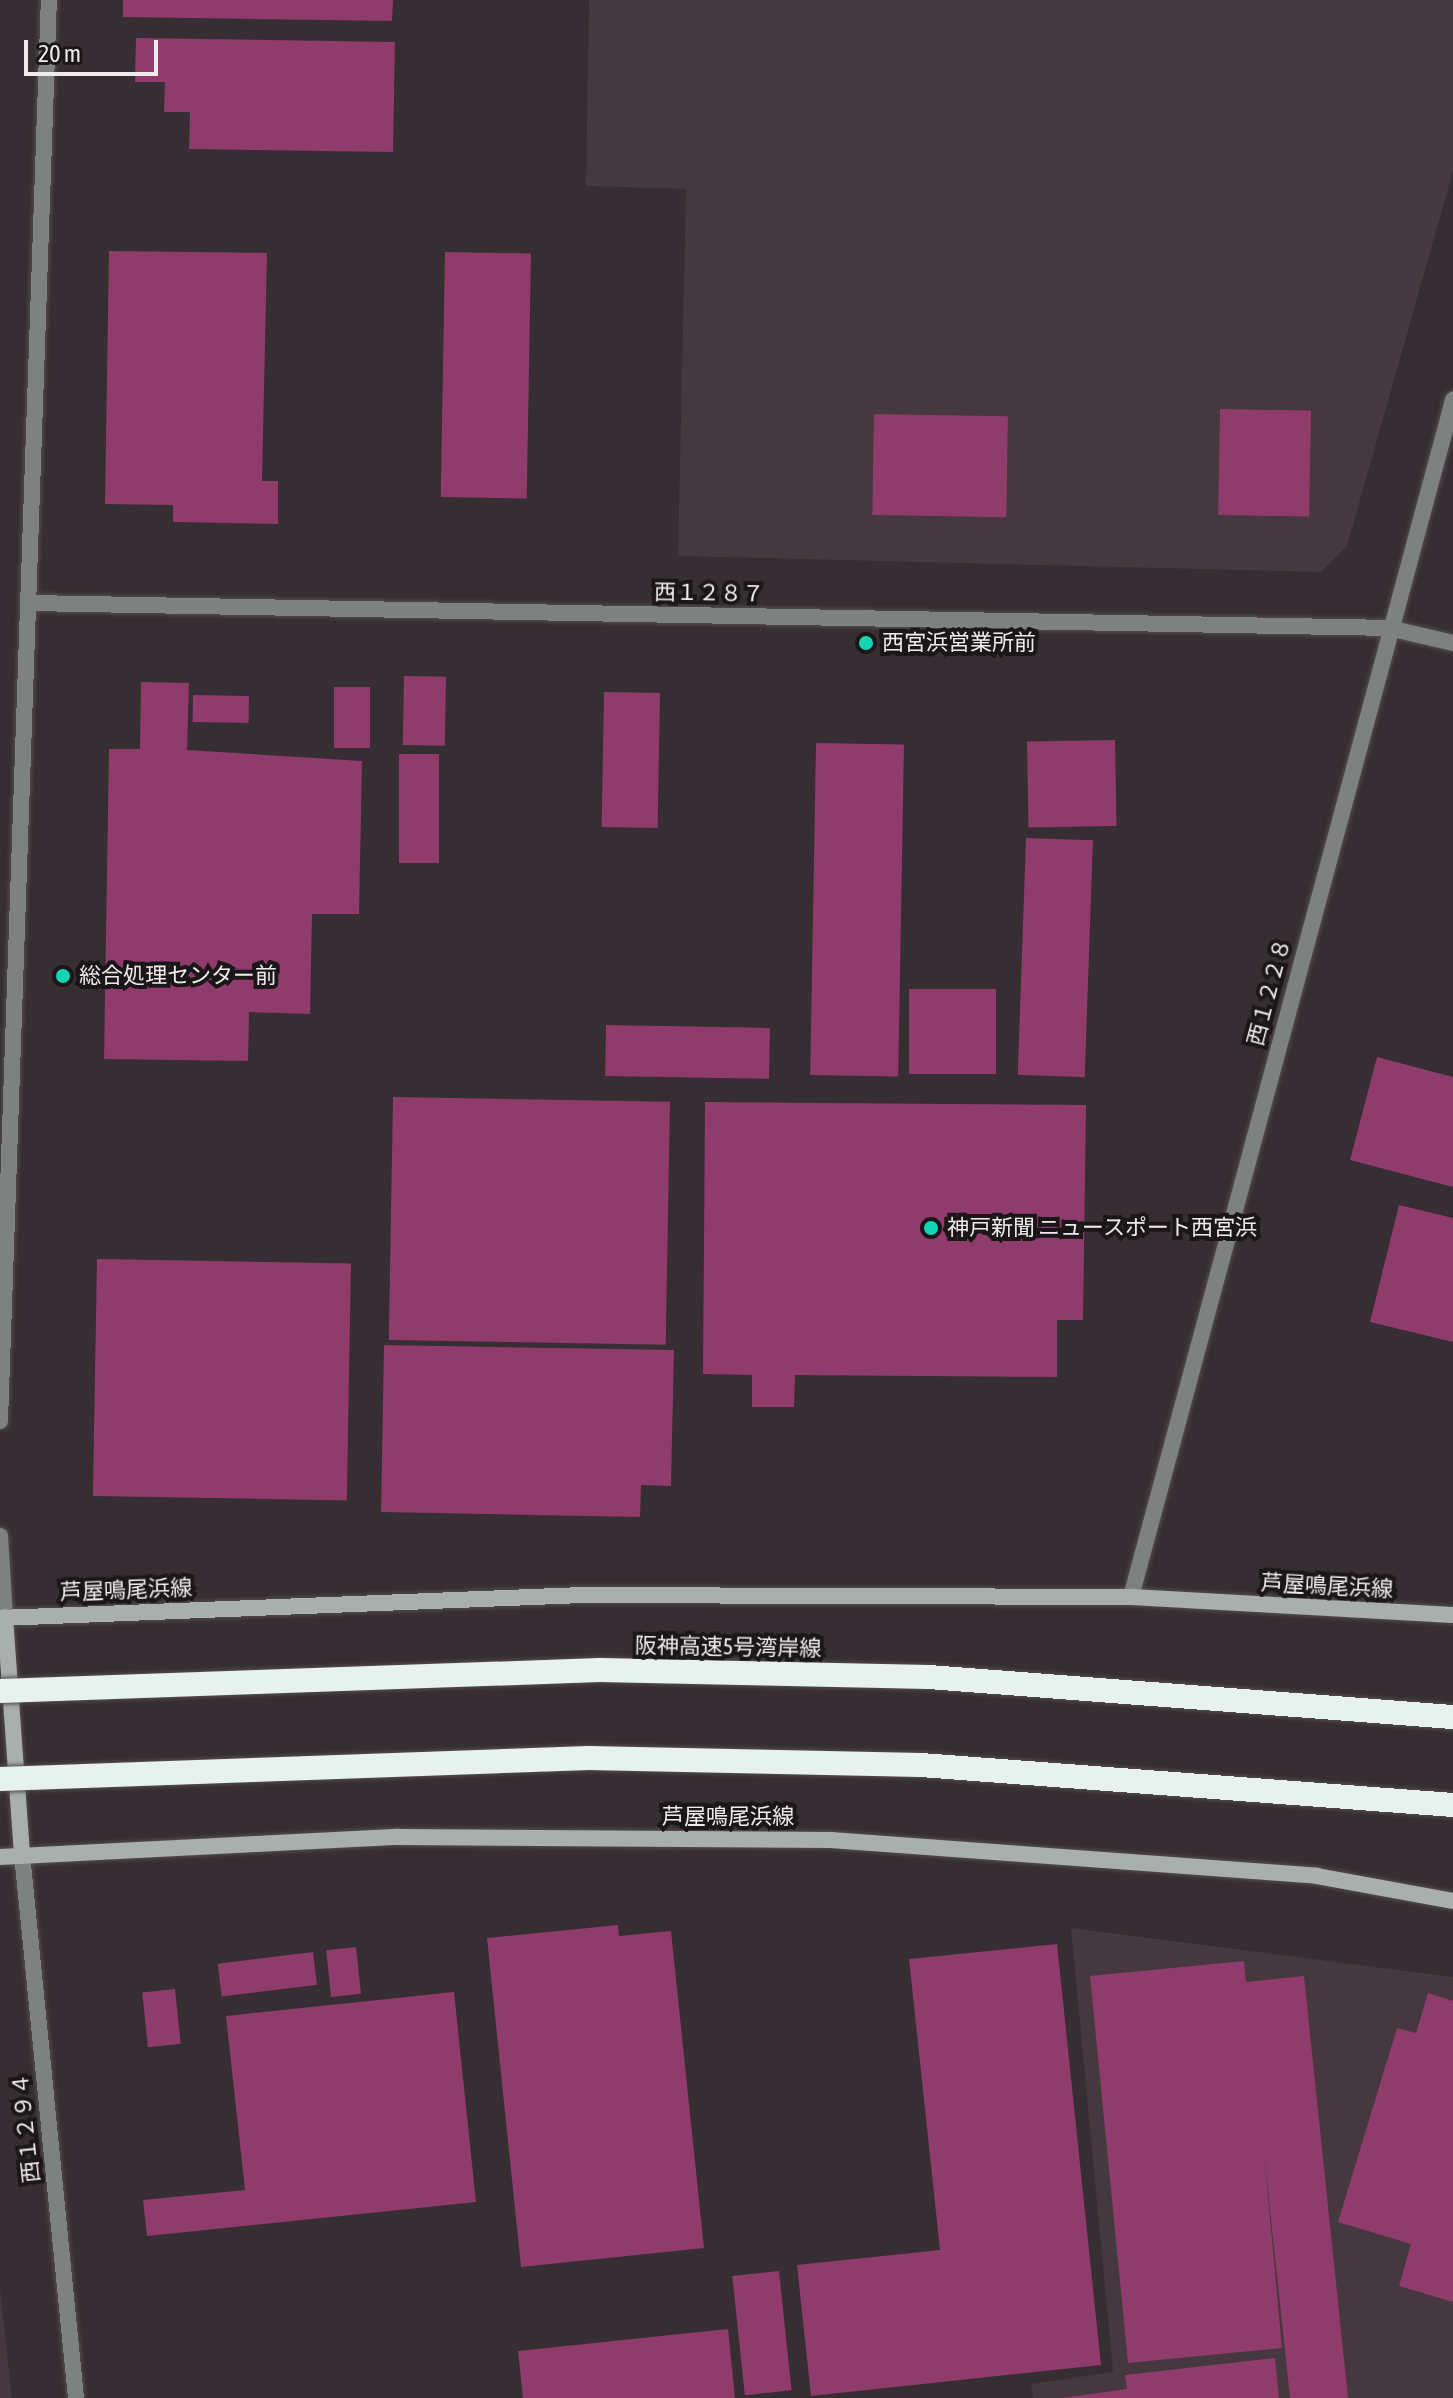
<!DOCTYPE html>
<html>
<head>
<meta charset="utf-8">
<style>
  body { margin:0 }
  #map { position:relative; width:1453px; height:2398px; overflow:hidden; background:#362e32; font-family:"Asap Condensed","Noto Sans JP",sans-serif }
  div>[style] { position:absolute }
  .built>* { inset:0; background:#45383f }
  .building>* { inset:0; background:#8f3b6b; transform-origin:0 0 }
  .roads { filter:drop-shadow(0 0 2px #544c50) drop-shadow(0 0 2px #544c50) }
  .tertiary>* { height:16px; margin:-8px; padding:0 8px; transform-origin:8px; border-radius:8px; background:#7d8180 }
  .secondary>* { height:16px; margin:-8px; padding:0 8px; transform-origin:8px; border-radius:8px; background:#a8afad }
  .bridges { filter:drop-shadow(0 0 2px #544c50) drop-shadow(0 0 2px #544c50) }
  .motorway-bridge>* { height:24px; margin:-12px; padding:0 12px; transform-origin:12px; border-radius:12px; background:#e7f2ef }
  .dots>* { width:22px; height:22px; translate:-50% -50%; box-sizing:border-box; border:4px solid #1b1719; border-radius:50% }
  span { translate:-50% -50%; white-space:nowrap; text-align:center; line-height:1.15; -webkit-text-stroke:8px #1b1719; paint-order:stroke }
  .street-label { font-size:22px; color:#efeaec }
  .poi-label { font-size:22px; color:#efeaec }
  .left { translate:0 -50%; text-align:left }
  .scale { position:absolute; left:24px; top:40px; width:134px; height:36px; box-sizing:border-box; border:4px solid #efeaec; border-top:0; padding-left:10px; font-size:24px; line-height:28px; white-space:nowrap; color:#efeaec; -webkit-text-stroke:6px #1b1719; paint-order:stroke }
</style>
</head>
<body>
<div id="map">
  <div class="built">
    <div style="clip-path:polygon(589px 0,1453px 0,1453px 171px,1347px 546px,1321px 572px,678px 556px,686px 189px,586px 186px)"></div>
    <div style="clip-path:polygon(1071px 1928px,1453px 1977px,1453px 2398px,1033px 2398px,1031px 2384px,1113px 2372px)"></div>
    <div style="clip-path:polygon(0 2288px,12px 2398px,0 2398px)"></div>
  </div>
  <div class="building">
    <div style="clip-path:polygon(123px 0,393px 0,392px 21px,123px 17px)"></div>
    <div style="clip-path:polygon(136px 38px,395px 42px,393px 152px,189px 149px,190px 112px,164px 112px,165px 82px,135px 82px)"></div>
    <div style="clip-path:polygon(109px 251px,267px 253px,262px 481px,278px 481px,278px 524px,173px 522px,173px 505px,105px 504px)"></div>
    <div style="left:445px;top:252px;width:86px;height:245px;rotate:1deg"></div>
    <div style="left:1220px;top:409px;width:91px;height:106px;rotate:1deg"></div>
    <div style="left:874px;top:414px;width:134px;height:101px;rotate:1deg"></div>
    <div style="left:404px;top:676px;width:42px;height:69px;rotate:1deg"></div>
    <div style="clip-path:polygon(141px 682px,189px 683px,187px 750px,362px 761px,359px 914px,312px 914px,310px 1014px,249px 1012px,248px 1061px,104px 1059px,109px 749px,140px 749px)"></div>
    <div style="left:334px;top:687px;width:36px;height:61px"></div>
    <div style="left:604px;top:692px;width:56px;height:135px;rotate:1deg"></div>
    <div style="left:193px;top:695px;width:56px;height:27px;rotate:1deg"></div>
    <div style="left:1115px;top:740px;width:86px;height:88px;rotate:89deg"></div>
    <div style="left:816px;top:743px;width:88px;height:332px;rotate:1deg"></div>
    <div style="left:399px;top:754px;width:40px;height:109px"></div>
    <div style="left:1026px;top:838px;width:67px;height:237px;rotate:2deg"></div>
    <div style="left:909px;top:989px;width:87px;height:85px"></div>
    <div style="left:606px;top:1025px;width:164px;height:51px;rotate:1deg"></div>
    <div style="clip-path:polygon(1377px 1057px,1453px 1077px,1453px 1187px,1350px 1160px)"></div>
    <div style="left:393px;top:1097px;width:277px;height:243px;rotate:1deg"></div>
    <div style="clip-path:polygon(705px 1102px,1086px 1105px,1083px 1320px,1057px 1320px,1057px 1377px,795px 1375px,794px 1407px,752px 1407px,752px 1375px,703px 1374px)"></div>
    <div style="clip-path:polygon(1399px 1205px,1453px 1218px,1453px 1342px,1370px 1322px)"></div>
    <div style="left:97px;top:1259px;width:254px;height:237px;rotate:1deg"></div>
    <div style="clip-path:polygon(384px 1345px,674px 1350px,671px 1486px,641px 1485px,640px 1517px,381px 1512px)"></div>
    <div style="clip-path:polygon(618px 1925px,619px 1936px,671px 1931px,704px 2248px,521px 2267px,487px 1938px)"></div>
    <div style="clip-path:polygon(1057px 1944px,1101px 2365px,811px 2396px,797px 2265px,940px 2250px,909px 1959px)"></div>
    <div style="left:356px;top:1947px;width:47px;height:30px;rotate:84deg"></div>
    <div style="left:313px;top:1952px;width:33px;height:96px;rotate:83deg"></div>
    <div style="clip-path:polygon(1244px 1961px,1246px 1982px,1304px 1976px,1348px 2398px,1290px 2398px,1264px 2153px,1282px 2348px,1128px 2363px,1090px 1976px)"></div>
    <div style="left:175px;top:1989px;width:55px;height:33px;rotate:84deg"></div>
    <div style="clip-path:polygon(454px 1992px,476px 2202px,147px 2236px,143px 2200px,245px 2190px,226px 2016px)"></div>
    <div style="clip-path:polygon(1428px 1993px,1453px 2001px,1453px 2302px,1399px 2286px,1411px 2244px,1338px 2222px,1397px 2028px,1416px 2033px)"></div>
    <div style="left:779px;top:2271px;width:120px;height:47px;rotate:84deg"></div>
    <div style="clip-path:polygon(728px 2329px,735px 2398px,523px 2398px,518px 2351px)"></div>
    <div style="clip-path:polygon(1275px 2358px,1279px 2398px,1062px 2398px,1127px 2389px,1125px 2375px)"></div>
  </div>
  <div class="roads">
    <div class="tertiary">
      <div style="left:29px;top:603px;width:1360px;rotate:1.05deg"></div>
      <div style="left:1389px;top:628px;width:66px;rotate:13.2deg"></div>
      <div style="left:0;top:1421px;width:1422px;rotate:-88.03deg"></div>
      <div style="left:0;top:1536px;width:81px;rotate:86.5deg"></div>
      <div style="left:1131px;top:1597px;width:1240px;rotate:-74.94deg"></div>
      <div style="left:22px;top:1854px;width:547px;rotate:84.33deg"></div>
    </div>
    <div class="secondary">
      <div style="left:5px;top:1617px;width:238px;rotate:85.9deg"></div>
      <div style="left:0;top:1618px;width:582px;rotate:-2.26deg"></div>
      <div style="left:582px;top:1595px;width:549px;rotate:0.21deg"></div>
      <div style="left:1131px;top:1597px;width:323px;rotate:3.2deg"></div>
      <div style="left:0;top:1857px;width:399px;rotate:-2.9deg"></div>
      <div style="left:398px;top:1837px;width:434px;rotate:0.4deg"></div>
      <div style="left:832px;top:1840px;width:486px;rotate:4.2deg"></div>
      <div style="left:1317px;top:1876px;width:138px;rotate:10.4deg"></div>
    </div>
  </div>
  <div class="bridges">
    <div class="motorway-bridge">
      <div style="left:0;top:1691px;width:600px;rotate:-2deg"></div>
      <div style="left:600px;top:1670px;width:329px;rotate:1.2deg"></div>
      <div style="left:929px;top:1677px;width:526px;rotate:4.37deg"></div>
      <div style="left:0;top:1779px;width:589px;rotate:-2.04deg"></div>
      <div style="left:589px;top:1758px;width:332px;rotate:1.2deg"></div>
      <div style="left:921px;top:1765px;width:534px;rotate:4.3deg"></div>
    </div>
  </div>
  <div class="dots">
    <div style="left:866px;top:643px;background:#13d5b3"></div>
    <div style="left:63px;top:976px;background:#13d5b3"></div>
    <div style="left:931px;top:1228px;background:#13d5b3"></div>
  </div>
  <div class="street-label">
    <span style="left:709px;top:593px;rotate:1deg">西１２８７</span>
    <span style="left:1269px;top:992px;rotate:-75deg">西１２２８</span>
    <span style="left:1327px;top:1586px;rotate:3deg">芦屋鳴尾浜線</span>
    <span style="left:126px;top:1590px;rotate:-2deg">芦屋鳴尾浜線</span>
    <span style="left:728px;top:1647px;rotate:1deg">阪神高速5号湾岸線</span>
    <span style="left:728px;top:1817px">芦屋鳴尾浜線</span>
    <span style="left:26px;top:2128px;rotate:-96deg">西１２９４</span>
  </div>
  <div class="poi-label">
    <span class="left" style="left:882px;top:643px">西宮浜営業所前</span>
    <span class="left" style="left:79px;top:976px">総合処理センター前</span>
    <span class="left" style="left:947px;top:1228px">神戸新聞 ニュースポート西宮浜</span>
  </div>
  <div class="scale">20 m</div>
</div>
</body>
</html>
